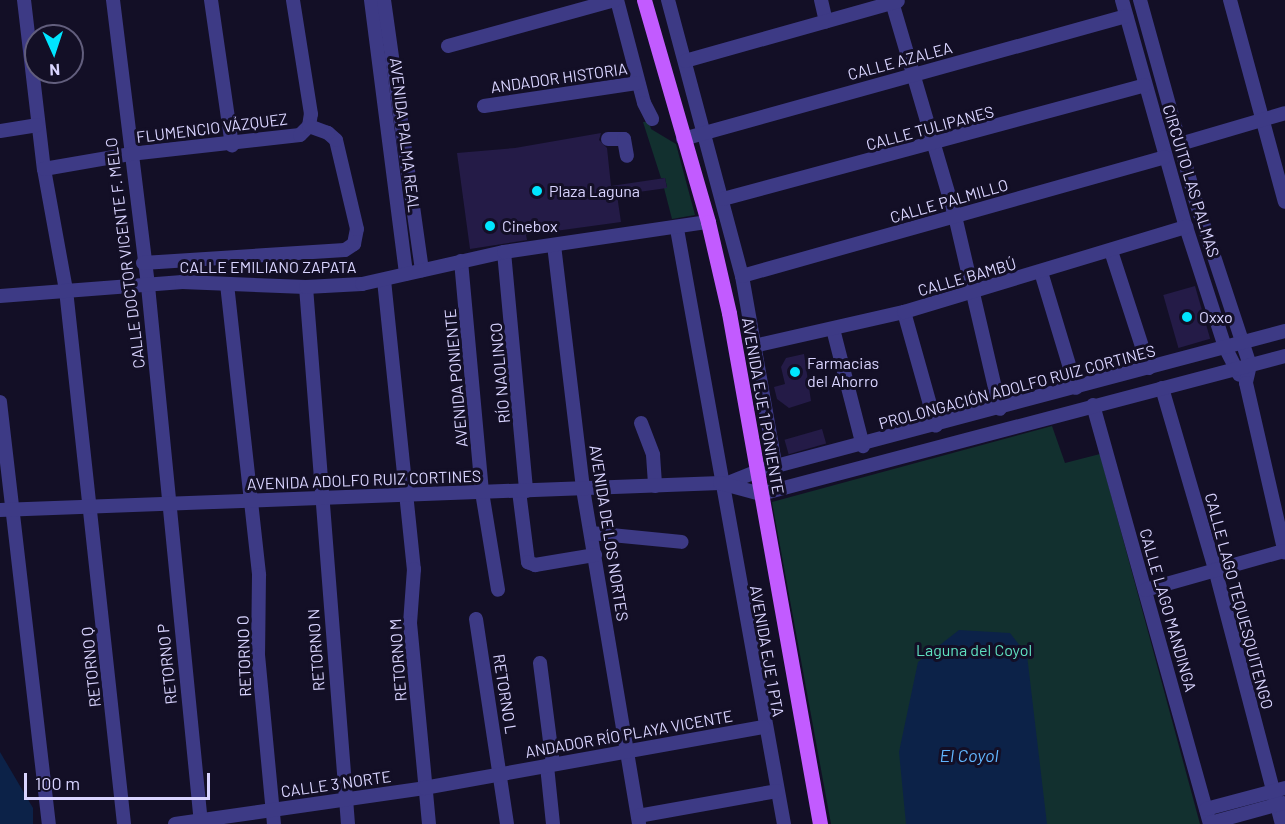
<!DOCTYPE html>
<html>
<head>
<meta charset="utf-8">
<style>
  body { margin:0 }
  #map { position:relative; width:1285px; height:824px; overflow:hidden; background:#130f26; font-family:Barlow,sans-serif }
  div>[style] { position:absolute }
  .green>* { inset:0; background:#12302f }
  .water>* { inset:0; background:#0c2248 }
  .building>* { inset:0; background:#241b47; transform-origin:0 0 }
  .minor>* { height:14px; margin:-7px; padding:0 7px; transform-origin:7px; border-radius:7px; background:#3d3a85 }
  .major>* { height:15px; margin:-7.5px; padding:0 7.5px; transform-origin:7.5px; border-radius:7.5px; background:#c25bff }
  .dots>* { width:16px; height:16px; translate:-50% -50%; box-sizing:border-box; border:3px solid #130f26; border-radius:50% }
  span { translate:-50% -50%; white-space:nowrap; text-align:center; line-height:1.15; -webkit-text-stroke:6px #130f26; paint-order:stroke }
  .street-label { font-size:16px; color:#d9d4ff }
  .poi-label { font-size:16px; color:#d9d4ff }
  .left { translate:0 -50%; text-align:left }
  .park-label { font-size:16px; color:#5fe0c0 }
  .water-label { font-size:18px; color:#62b6ff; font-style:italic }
  .north { position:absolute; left:24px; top:24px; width:60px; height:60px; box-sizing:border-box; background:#130f26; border:2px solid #625e7d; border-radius:50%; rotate:177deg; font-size:16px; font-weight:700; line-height:24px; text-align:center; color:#d9d4ff }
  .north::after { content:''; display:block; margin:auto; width:21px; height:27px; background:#00e5ff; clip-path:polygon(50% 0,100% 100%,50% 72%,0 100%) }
  .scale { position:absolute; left:24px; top:773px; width:186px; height:27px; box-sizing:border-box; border:3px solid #d9d4ff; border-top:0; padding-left:8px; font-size:18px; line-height:21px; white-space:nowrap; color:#d9d4ff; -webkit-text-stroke:4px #130f26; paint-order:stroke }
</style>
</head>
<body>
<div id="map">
  <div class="green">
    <div style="clip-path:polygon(643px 122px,649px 122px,651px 129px,676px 144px,695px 215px,672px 219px,664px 188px,667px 187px,665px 178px,661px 178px)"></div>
    <div style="clip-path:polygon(1052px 426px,1065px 463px,1100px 454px,1200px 824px,831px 824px,772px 502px)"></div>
  </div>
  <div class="water">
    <div style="clip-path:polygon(959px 630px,1010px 633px,1027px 655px,1047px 824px,906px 824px,899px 752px,918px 662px)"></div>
    <div style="clip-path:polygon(0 752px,33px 808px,33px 824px,0 824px)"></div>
  </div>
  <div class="building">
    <div style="clip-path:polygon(601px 133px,599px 140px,607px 148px,611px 186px,665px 178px,667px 188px,617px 195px,621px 222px,526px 235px,527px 240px,470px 249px,457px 153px,515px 148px)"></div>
    <div style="left:1195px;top:286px;width:55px;height:33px;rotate:74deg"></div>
    <div style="clip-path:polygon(804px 354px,811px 401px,789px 408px,777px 399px,774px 387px,785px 384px,781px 367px,786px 358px)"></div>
    <div style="left:822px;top:429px;width:15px;height:39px;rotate:74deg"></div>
  </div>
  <div class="minor">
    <div style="left:24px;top:0;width:170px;rotate:83.3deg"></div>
    <div style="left:44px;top:169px;width:123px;rotate:79.7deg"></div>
    <div style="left:66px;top:290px;width:537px;rotate:83.8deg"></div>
    <div style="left:113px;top:0;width:288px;rotate:83deg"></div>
    <div style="left:148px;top:286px;width:541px;rotate:84.37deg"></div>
    <div style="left:211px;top:0;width:147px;rotate:81.8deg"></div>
    <div style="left:371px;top:0;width:276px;rotate:82.7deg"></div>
    <div style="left:384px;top:0;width:273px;rotate:82deg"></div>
    <div style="left:617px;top:0;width:106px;rotate:75.3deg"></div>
    <div style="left:644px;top:103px;width:18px;rotate:63deg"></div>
    <div style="left:668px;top:0;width:286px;rotate:75deg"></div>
    <div style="left:742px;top:276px;width:196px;rotate:80deg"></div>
    <div style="left:821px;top:0;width:22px;rotate:77deg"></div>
    <div style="left:1122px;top:0;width:236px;rotate:74.3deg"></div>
    <div style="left:1186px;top:227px;width:126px;rotate:72deg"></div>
    <div style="left:1225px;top:347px;width:31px;rotate:63deg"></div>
    <div style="left:1140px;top:0;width:213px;rotate:74.5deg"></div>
    <div style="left:1197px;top:205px;width:169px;rotate:71.7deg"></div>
    <div style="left:1250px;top:365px;width:18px;rotate:103deg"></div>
    <div style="left:1246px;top:383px;width:174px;rotate:77.1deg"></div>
    <div style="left:1230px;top:0;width:209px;rotate:74.8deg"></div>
    <div style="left:892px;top:2px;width:223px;rotate:73.6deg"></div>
    <div style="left:955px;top:216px;width:198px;rotate:76.9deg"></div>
    <div style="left:448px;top:46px;width:173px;rotate:-15.4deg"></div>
    <div style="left:685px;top:61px;width:221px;rotate:-15.7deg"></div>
    <div style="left:484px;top:106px;width:156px;rotate:-8.5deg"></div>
    <div style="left:0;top:131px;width:37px;rotate:-9deg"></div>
    <div style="left:608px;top:139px;width:16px"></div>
    <div style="left:624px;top:139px;width:17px;rotate:80deg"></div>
    <div style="left:683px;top:139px;width:460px;rotate:-15.5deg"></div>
    <div style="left:1180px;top:144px;width:109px;rotate:-16.4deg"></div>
    <div style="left:44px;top:169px;width:87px;rotate:-9.9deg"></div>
    <div style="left:130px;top:154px;width:171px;rotate:-6.4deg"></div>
    <div style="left:300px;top:135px;width:13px;rotate:-45deg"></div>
    <div style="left:309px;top:126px;width:12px;rotate:-81deg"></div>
    <div style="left:311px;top:114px;width:115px;rotate:-99deg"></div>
    <div style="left:723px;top:199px;width:437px;rotate:-15.1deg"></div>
    <div style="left:677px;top:229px;width:605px;rotate:79.81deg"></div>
    <div style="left:554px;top:245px;width:246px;rotate:83.2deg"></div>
    <div style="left:583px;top:489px;width:340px;rotate:80.5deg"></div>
    <div style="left:1111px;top:251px;width:123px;rotate:72deg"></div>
    <div style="left:504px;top:252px;width:240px;rotate:84.7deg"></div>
    <div style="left:461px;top:261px;width:232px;rotate:84.8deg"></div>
    <div style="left:482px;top:492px;width:99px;rotate:80.7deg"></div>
    <div style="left:143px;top:263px;width:202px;rotate:-3.7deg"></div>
    <div style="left:345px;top:250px;width:11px;rotate:-34deg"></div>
    <div style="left:354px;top:244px;width:15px;rotate:-79deg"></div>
    <div style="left:357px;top:229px;width:91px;rotate:-103.3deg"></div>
    <div style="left:336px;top:140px;width:11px;rotate:-139deg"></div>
    <div style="left:328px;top:133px;width:20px;rotate:-160deg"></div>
    <div style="left:1041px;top:272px;width:121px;rotate:73.2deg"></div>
    <div style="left:742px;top:276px;width:439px;rotate:-15.7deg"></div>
    <div style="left:384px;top:280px;width:291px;rotate:84.1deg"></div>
    <div style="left:414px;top:569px;width:54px;rotate:94.2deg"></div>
    <div style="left:410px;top:623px;width:202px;rotate:84.6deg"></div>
    <div style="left:227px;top:284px;width:293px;rotate:83.7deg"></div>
    <div style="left:259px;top:575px;width:80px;rotate:90.7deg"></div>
    <div style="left:258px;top:655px;width:170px;rotate:84.6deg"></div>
    <div style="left:306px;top:287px;width:539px;rotate:85.53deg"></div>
    <div style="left:0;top:296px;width:183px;rotate:-4.4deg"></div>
    <div style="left:182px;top:282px;width:124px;rotate:2.3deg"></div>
    <div style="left:306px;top:287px;width:56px;rotate:-3.1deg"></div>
    <div style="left:362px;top:284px;width:146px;rotate:-12.7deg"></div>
    <div style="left:504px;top:252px;width:206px;rotate:-8.4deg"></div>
    <div style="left:904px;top:312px;width:118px;rotate:74.3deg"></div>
    <div style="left:833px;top:329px;width:121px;rotate:75.6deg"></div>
    <div style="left:754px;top:346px;width:154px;rotate:-12.8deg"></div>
    <div style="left:904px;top:312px;width:295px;rotate:-16.8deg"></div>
    <div style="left:1162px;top:388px;width:189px;rotate:73.7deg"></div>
    <div style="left:1215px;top:569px;width:264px;rotate:75.3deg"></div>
    <div style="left:0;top:402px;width:425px;rotate:83.4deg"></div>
    <div style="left:1093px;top:405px;width:435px;rotate:74.4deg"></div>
    <div style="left:641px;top:423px;width:34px;rotate:69deg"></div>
    <div style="left:653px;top:455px;width:31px;rotate:86deg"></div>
    <div style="left:728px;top:483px;width:31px;rotate:-22deg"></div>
    <div style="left:757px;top:471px;width:546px;rotate:-14.85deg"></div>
    <div style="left:519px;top:491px;width:72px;rotate:82.8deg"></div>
    <div style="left:528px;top:562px;width:8px;rotate:23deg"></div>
    <div style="left:535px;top:565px;width:61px;rotate:-9.5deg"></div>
    <div style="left:0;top:510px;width:721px;rotate:-2.15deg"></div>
    <div style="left:720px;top:483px;width:42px;rotate:15deg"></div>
    <div style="left:761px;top:494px;width:542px;rotate:-14.75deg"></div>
    <div style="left:591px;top:533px;width:91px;rotate:5.6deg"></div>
    <div style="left:1145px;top:590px;width:144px;rotate:-15.7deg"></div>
    <div style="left:476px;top:619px;width:207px;rotate:81.4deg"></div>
    <div style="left:540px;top:663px;width:102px;rotate:82.7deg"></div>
    <div style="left:547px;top:766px;width:58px;rotate:84.1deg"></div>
    <div style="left:1206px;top:809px;width:82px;rotate:-14.9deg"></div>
    <div style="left:638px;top:816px;width:141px;rotate:-10.2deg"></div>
    <div style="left:1210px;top:823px;width:76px;rotate:-15.3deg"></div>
    <div style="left:175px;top:824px;width:252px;rotate:-8.2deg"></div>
    <div style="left:424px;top:788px;width:345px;rotate:-10.2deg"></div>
  </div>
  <div class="major">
    <div style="left:644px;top:0;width:231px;rotate:73.9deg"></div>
    <div style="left:708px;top:222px;width:93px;rotate:77deg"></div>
    <div style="left:729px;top:313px;width:519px;rotate:79.9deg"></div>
  </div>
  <div class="dots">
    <div style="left:537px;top:191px;background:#00e5ff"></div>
    <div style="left:490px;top:226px;background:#00e5ff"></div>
    <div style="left:1187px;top:317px;background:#00e5ff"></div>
    <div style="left:795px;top:372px;background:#00e5ff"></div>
  </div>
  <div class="street-label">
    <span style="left:900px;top:61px;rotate:-15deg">CALLE AZALEA</span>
    <span style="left:559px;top:78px;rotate:-8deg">ANDADOR HISTORIA</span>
    <span style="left:212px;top:128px;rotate:-7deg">FLUMENCIO VÁZQUEZ</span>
    <span style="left:930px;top:128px;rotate:-15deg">CALLE TULIPANES</span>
    <span style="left:405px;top:135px;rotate:83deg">AVENIDA PALMA REAL</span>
    <span style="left:1191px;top:181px;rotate:73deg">CIRCUITO LAS PALMAS</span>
    <span style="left:949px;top:201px;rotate:-16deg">CALLE PALMILLO</span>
    <span style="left:125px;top:253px;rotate:-97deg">CALLE DOCTOR VICENTE F. MELO</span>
    <span style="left:268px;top:267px">CALLE EMILIANO ZAPATA</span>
    <span style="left:967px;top:277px;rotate:-16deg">CALLE BAMBÚ</span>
    <span style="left:500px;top:373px;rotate:-95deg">RÍO NAOLINCO</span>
    <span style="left:456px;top:378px;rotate:-95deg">AVENIDA PONIENTE</span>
    <span style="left:1017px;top:387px;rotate:-15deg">PROLONGACIÓN ADOLFO RUIZ CORTINES</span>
    <span style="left:763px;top:406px;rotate:80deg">AVENIDA EJE 1 PONIENTE</span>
    <span style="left:364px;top:480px;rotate:-2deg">AVENIDA ADOLFO RUIZ CORTINES</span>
    <span style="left:609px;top:533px;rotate:81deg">AVENIDA DE LOS NORTES</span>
    <span style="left:1239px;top:601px;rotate:75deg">CALLE LAGO TEQUESQUITENGO</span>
    <span style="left:1168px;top:610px;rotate:74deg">CALLE LAGO MANDINGA</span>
    <span style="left:316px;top:650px;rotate:-94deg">RETORNO N</span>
    <span style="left:767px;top:651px;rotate:80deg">AVENIDA EJE 1 PTA</span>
    <span style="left:244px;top:656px;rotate:-92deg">RETORNO O</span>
    <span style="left:398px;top:660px;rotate:-94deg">RETORNO M</span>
    <span style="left:167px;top:664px;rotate:-96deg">RETORNO P</span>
    <span style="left:91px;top:667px;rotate:-96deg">RETORNO Q</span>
    <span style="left:505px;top:694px;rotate:81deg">RETORNO L</span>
    <span style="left:629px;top:734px;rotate:-10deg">ANDADOR RÍO PLAYA VICENTE</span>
    <span style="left:336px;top:784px;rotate:-8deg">CALLE 3 NORTE</span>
  </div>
  <div class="poi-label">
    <span class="left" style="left:549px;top:191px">Plaza Laguna</span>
    <span class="left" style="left:502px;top:226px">Cinebox</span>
    <span class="left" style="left:1199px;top:317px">Oxxo</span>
    <span class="left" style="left:807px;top:372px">Farmacias<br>del Ahorro</span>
  </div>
  <div class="park-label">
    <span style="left:974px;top:650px">Laguna del Coyol</span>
  </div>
  <div class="water-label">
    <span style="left:969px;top:755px">El Coyol</span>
  </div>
  <div class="north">N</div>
  <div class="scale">100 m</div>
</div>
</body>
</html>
